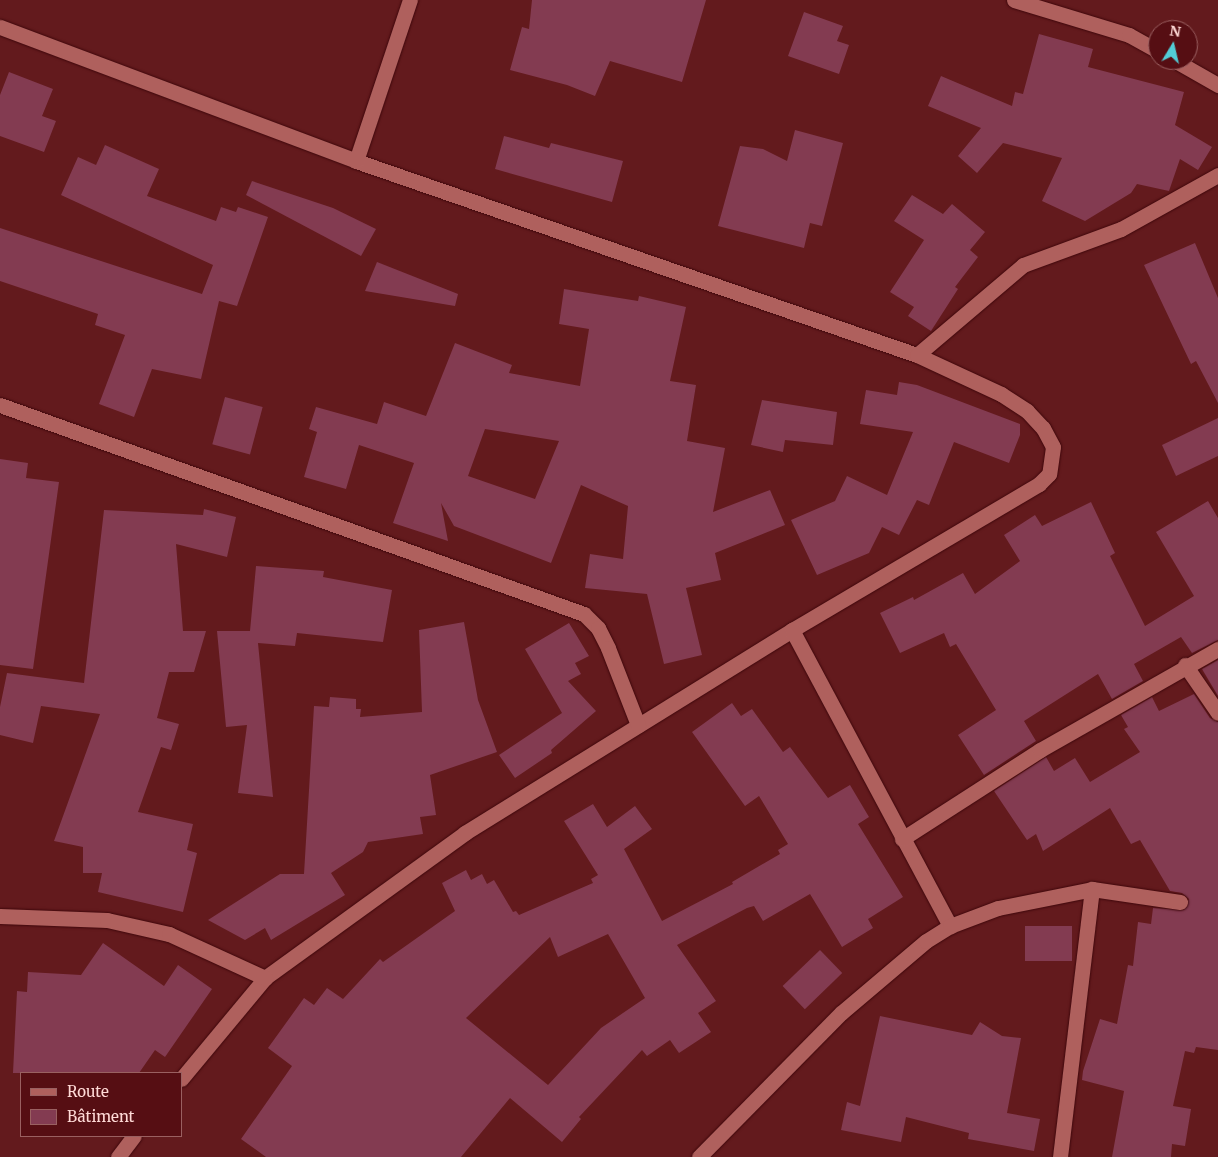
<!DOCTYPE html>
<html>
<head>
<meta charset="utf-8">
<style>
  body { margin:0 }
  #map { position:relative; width:1218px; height:1157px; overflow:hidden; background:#631a1d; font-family:Merriweather,serif }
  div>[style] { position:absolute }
  .building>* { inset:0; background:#833b51; transform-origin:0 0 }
  .roads { filter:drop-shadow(0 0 1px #3e070b) drop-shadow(0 0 1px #3e070b) }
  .lane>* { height:15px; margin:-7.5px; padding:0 7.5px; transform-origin:7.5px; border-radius:7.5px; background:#af605d }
  .street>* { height:15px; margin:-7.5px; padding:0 7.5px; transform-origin:7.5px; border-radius:7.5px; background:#af605d }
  span { translate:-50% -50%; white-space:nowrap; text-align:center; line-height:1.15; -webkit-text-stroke:4.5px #560e13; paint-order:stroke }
  .legend { position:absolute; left:20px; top:1072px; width:162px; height:65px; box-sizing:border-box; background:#560e13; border:1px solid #9a6061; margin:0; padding:6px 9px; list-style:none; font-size:15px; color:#ffdad7 }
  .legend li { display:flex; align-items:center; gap:10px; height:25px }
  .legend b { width:25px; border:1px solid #9a6061 }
  .north { position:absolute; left:1148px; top:20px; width:50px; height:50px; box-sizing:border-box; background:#560e13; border:1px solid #9a6061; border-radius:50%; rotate:9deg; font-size:14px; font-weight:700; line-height:20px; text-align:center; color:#ffdad7 }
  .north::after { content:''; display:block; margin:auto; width:18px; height:22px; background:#52ccd6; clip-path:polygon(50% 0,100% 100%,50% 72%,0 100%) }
</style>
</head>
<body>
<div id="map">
  <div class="building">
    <div style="clip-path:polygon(532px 0,706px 0,682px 82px,610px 61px,595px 96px,567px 85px,510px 70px,522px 27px,529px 29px)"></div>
    <div style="clip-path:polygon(804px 12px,843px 26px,837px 41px,849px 45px,839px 74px,788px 56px)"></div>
    <div style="clip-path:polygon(1039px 34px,1093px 49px,1088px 67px,1184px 92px,1175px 125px,1212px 147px,1198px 170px,1180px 159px,1169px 191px,1137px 184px,1131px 193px,1085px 221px,1042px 201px,1062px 158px,1003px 143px,977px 173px,958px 156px,981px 128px,928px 106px,941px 76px,1012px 106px,1015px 92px,1023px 94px)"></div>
    <div style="clip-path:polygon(9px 72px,53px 89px,42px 116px,56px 121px,44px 152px,0 136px,0 95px)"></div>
    <div style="clip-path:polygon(795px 130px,843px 143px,822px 226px,810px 223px,804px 248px,718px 226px,740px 146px,763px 149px,787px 161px)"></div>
    <div style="clip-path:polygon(504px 136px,549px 148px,551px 143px,623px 161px,612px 202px,495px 169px)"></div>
    <div style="clip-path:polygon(105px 145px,159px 169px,147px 196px,216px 221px,221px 207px,236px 212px,238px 207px,268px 217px,237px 306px,219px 301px,201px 379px,152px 369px,134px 417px,99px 404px,125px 335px,95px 325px,98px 314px,0 281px,0 228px,202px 294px,213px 265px,61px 195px,78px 157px,96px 165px)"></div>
    <div style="clip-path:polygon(252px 181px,333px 208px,376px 229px,361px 256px,246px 195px)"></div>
    <div style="clip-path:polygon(912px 195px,943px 214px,952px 204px,985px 232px,970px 250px,978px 257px,955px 287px,958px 289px,931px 331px,908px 316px,914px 307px,890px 292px,924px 240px,894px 221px)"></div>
    <div style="clip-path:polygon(1195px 243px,1218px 298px,1218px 403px,1196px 361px,1191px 364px,1144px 265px)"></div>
    <div style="clip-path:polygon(377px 262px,458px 294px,455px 306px,365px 291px)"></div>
    <div style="clip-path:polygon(evenodd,564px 289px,638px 301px,639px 296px,686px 307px,670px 381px,696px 385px,687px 441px,725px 448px,713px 512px,770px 490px,785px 525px,715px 553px,721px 580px,686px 588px,702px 655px,664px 664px,647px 594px,585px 588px,590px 554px,623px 559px,628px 506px,581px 485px,551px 563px,454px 526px,441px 503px,448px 541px,393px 523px,414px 463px,359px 445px,346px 489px,304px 477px,317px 432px,309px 429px,316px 407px,377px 424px,384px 402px,426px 416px,455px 343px,512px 365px,509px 373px,580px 386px,589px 329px,559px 324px,564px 289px,485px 429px,559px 441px,535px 499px,468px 476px,485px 429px)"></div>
    <div style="clip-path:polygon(899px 382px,917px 385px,1020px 424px,1020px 435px,1009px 463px,954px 442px,929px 505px,917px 500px,899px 535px,882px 527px,869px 553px,817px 575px,791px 520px,835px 501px,847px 476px,887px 495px,913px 432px,860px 424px,866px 390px,897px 395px)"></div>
    <div style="left:225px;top:397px;width:39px;height:49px;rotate:15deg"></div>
    <div style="clip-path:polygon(762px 400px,837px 412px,833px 445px,785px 440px,783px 452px,751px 445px)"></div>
    <div style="clip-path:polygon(1218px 418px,1218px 456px,1176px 476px,1162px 445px)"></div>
    <div style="clip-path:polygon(0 459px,28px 463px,26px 478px,59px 482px,33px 669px,0 665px)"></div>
    <div style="clip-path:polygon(1208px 501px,1218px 518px,1218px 640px,1192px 653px,1181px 637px,1134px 664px,1143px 681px,1112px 699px,1098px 674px,1024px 721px,1036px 741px,984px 775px,958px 735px,996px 710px,956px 644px,950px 647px,944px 633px,900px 653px,880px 613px,913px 597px,914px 600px,963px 573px,975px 594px,1020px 561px,1004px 535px,1035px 515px,1042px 526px,1091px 502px,1115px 553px,1110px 556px,1145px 626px,1194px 596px,1156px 532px)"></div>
    <div style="clip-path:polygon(204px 509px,236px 517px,227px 557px,176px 544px,183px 631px,206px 631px,194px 672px,169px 672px,157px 718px,179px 724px,171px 750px,161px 747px,138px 812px,193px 824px,187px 850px,197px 853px,183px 912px,98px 892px,102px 873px,83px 873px,83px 847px,54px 841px,100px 714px,41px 706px,33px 743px,0 735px,0 707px,7px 673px,84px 683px,104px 510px,203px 515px)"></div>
    <div style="clip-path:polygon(256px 566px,324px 571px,323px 577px,392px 590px,383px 642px,297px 633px,295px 646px,258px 643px,273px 797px,238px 793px,247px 725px,226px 727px,217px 631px,250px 631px)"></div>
    <div style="clip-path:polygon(464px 622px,478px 700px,497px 752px,430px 775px,436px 815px,420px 817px,423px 834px,368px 842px,363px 852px,331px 873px,345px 895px,271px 940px,265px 928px,245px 940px,208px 920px,280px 874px,304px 874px,314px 706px,329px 707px,330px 697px,356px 699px,356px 709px,361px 709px,360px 717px,422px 712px,419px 630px)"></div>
    <div style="clip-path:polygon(569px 623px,589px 656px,575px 663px,581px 674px,568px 681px,596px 711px,551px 750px,552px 753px,515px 778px,499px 755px,562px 713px,525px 649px)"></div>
    <div style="clip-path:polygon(1218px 660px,1218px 696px,1202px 669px)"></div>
    <div style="clip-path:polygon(1194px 694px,1210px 718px,1218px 722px,1218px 1050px,1196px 1047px,1194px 1053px,1185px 1051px,1173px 1106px,1191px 1109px,1185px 1146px,1172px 1144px,1171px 1157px,1112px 1157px,1124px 1091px,1082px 1080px,1083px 1071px,1100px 1019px,1117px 1024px,1128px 965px,1133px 966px,1138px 922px,1151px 924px,1153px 908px,1184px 910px,1189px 899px,1182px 893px,1170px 891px,1140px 840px,1131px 844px,1110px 808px,1043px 851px,1036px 834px,1027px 840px,994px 791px,1046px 757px,1054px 771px,1075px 758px,1090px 782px,1140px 752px,1124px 729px,1128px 727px,1121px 715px,1152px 697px,1159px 711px)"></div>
    <div style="clip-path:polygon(evenodd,732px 703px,741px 716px,752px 709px,783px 752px,790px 747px,828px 798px,850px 785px,869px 817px,858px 824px,903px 897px,868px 919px,873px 928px,842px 947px,810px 894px,763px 921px,754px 906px,747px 908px,677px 945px,716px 1001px,698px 1013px,711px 1032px,679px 1053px,670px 1040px,647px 1056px,642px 1050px,579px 1117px,581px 1119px,562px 1142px,510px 1098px,461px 1157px,266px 1157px,241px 1139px,292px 1066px,268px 1048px,304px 998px,314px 1005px,327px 988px,343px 999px,380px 959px,383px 962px,455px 911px,442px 883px,466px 870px,471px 880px,482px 874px,487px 884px,494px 880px,513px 912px,516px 911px,519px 915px,593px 883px,591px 879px,598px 875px,564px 821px,593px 804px,607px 827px,635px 806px,652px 829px,624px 849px,662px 921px,733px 884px,732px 882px,780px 854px,778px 850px,788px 844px,759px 796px,745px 806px,692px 732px,732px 703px,608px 934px,645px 998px,601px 1028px,548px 1085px,466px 1018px,550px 937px,558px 957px,608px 934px)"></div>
    <div style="left:1025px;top:926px;width:47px;height:35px"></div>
    <div style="clip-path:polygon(103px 943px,164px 986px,178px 965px,212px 989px,165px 1057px,155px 1050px,139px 1073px,13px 1073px,17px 991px,27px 992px,28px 972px,81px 975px)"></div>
    <div style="left:820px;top:950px;width:32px;height:52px;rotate:46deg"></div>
    <div style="clip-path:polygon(880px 1016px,972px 1035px,980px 1022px,1002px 1036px,1021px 1038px,1007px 1113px,1040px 1119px,1034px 1151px,968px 1139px,969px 1133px,906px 1117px,901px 1142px,841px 1130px,847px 1102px,860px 1106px)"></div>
  </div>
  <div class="roads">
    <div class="lane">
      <div style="left:1185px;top:665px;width:58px;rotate:55.5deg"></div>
    </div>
    <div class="street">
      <div style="left:1014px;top:0;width:120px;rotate:16.9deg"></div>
      <div style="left:1129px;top:35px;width:33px;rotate:29deg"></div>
      <div style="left:0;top:27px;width:380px;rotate:20.6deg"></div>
      <div style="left:356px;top:161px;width:594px;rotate:19.08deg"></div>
      <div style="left:917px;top:355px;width:93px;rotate:24.9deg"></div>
      <div style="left:1001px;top:394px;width:31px;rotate:33deg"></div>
      <div style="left:1027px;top:411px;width:23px;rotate:47deg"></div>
      <div style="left:1043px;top:428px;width:21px;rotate:62deg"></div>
      <div style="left:1053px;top:447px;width:27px;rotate:98deg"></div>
      <div style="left:1049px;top:474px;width:14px;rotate:135deg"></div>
      <div style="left:1039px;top:484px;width:287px;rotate:149.4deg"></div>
      <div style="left:792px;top:630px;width:385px;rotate:148.2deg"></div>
      <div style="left:465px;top:833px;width:247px;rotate:144.1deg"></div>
      <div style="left:265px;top:978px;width:131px;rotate:129.7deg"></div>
      <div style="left:1174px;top:60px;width:51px;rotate:29.6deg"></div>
      <div style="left:356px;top:161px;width:170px;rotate:-71.5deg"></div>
      <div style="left:917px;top:355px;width:139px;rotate:-40.3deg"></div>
      <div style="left:1023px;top:265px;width:104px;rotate:-20.2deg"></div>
      <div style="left:1121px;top:229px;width:111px;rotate:-29.1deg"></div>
      <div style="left:0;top:405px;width:620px;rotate:19.69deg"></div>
      <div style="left:584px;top:614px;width:20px;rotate:45deg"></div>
      <div style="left:598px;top:628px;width:22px;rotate:63deg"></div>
      <div style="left:608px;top:648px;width:83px;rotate:68.7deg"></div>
      <div style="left:792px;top:630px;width:336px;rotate:61.9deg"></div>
      <div style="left:902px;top:839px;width:164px;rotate:-32.8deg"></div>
      <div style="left:1040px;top:750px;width:205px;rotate:-29.6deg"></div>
      <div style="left:0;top:916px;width:107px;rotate:2.1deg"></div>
      <div style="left:107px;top:920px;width:64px;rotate:12.7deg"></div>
      <div style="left:169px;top:934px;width:106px;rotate:24.6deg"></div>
      <div style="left:118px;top:1157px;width:26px;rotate:-53deg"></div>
      <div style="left:699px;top:1157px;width:202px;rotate:-45.4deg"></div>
      <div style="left:841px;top:1013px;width:111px;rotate:-40.3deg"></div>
      <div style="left:926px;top:941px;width:28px;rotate:-32deg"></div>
      <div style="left:950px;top:926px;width:51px;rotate:-20.6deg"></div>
      <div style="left:998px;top:908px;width:96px;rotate:-11.4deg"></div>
      <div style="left:1092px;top:889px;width:89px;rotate:8.4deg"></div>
      <div style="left:1060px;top:1157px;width:270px;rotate:-83.2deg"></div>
    </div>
  </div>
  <ul class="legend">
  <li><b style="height:6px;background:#af605d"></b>Route</li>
  <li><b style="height:14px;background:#833b51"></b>Bâtiment</li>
  </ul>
  <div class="north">N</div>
</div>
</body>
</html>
